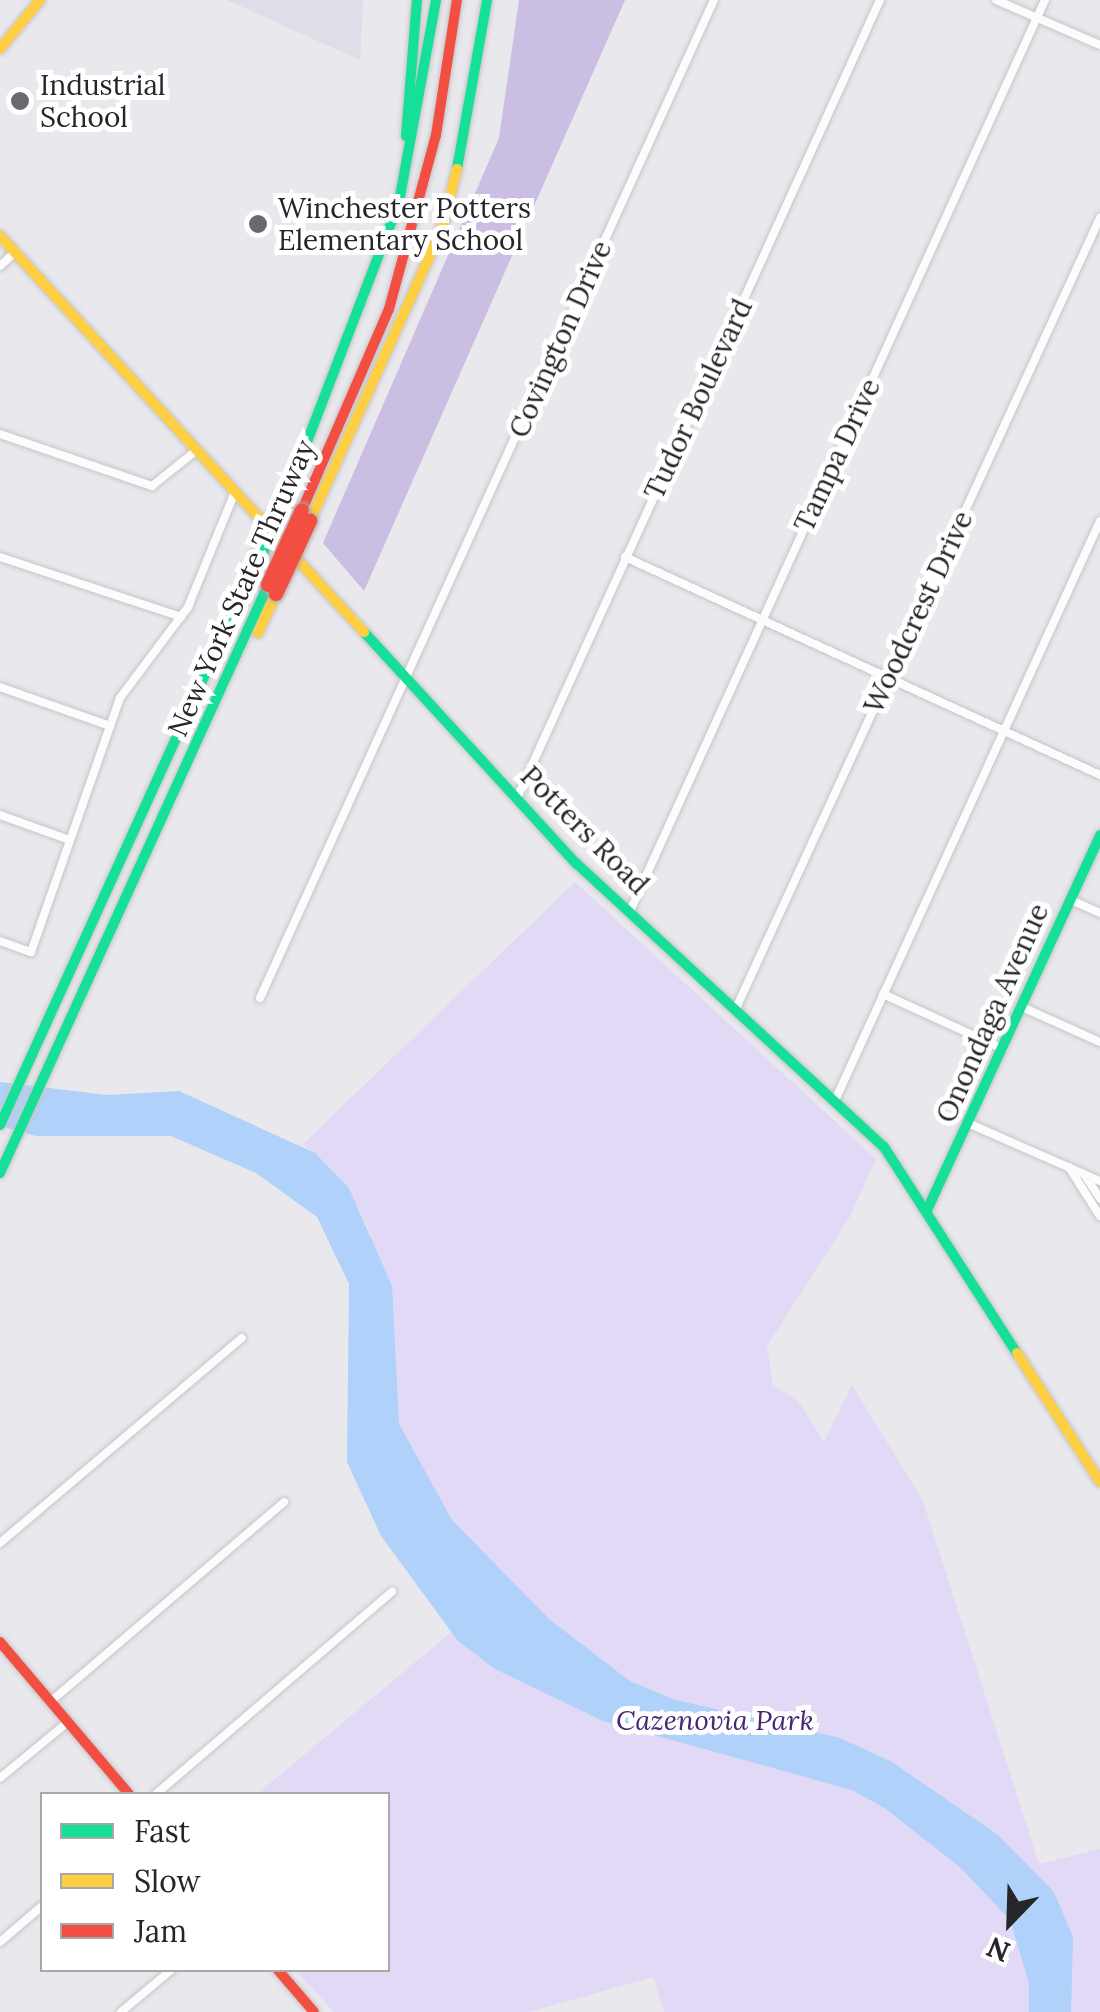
<!DOCTYPE html>
<html>
<head>
<meta charset="utf-8">
<style>
  body { margin:0 }
  #map { position:relative; width:1100px; height:2012px; overflow:hidden; background:#e9e8ed; font-family:Lora,serif }
  div>[style] { position:absolute }
  .built>* { inset:0; background:#e0dce8 }
  .green>* { inset:0; background:#e1d9f6 }
  .forest>* { inset:0; background:#cabee3 }
  .water>* { inset:0; background:#b0d1f9 }
  .roads { filter:drop-shadow(0 0 2px #c6c5c9) drop-shadow(0 0 2px #c6c5c9) }
  .street>* { height:8px; margin:-4px; padding:0 4px; transform-origin:4px; border-radius:4px; background:#fcfcfc }
  .fast>* { height:10px; margin:-5px; padding:0 5px; transform-origin:5px; border-radius:5px; background:#16e098 }
  .slow>* { height:10px; margin:-5px; padding:0 5px; transform-origin:5px; border-radius:5px; background:#ffcf43 }
  .jam>* { height:10px; margin:-5px; padding:0 5px; transform-origin:5px; border-radius:5px; background:#f24e42 }
  .bridges { filter:drop-shadow(0 0 2px #b5a7a5) drop-shadow(0 0 2px #b5a7a5) }
  .fast-bridge>* { height:14px; margin:-7px; padding:0 7px; transform-origin:7px; border-radius:7px; background:#16e098 }
  .jam-bridge>* { height:14px; margin:-7px; padding:0 7px; transform-origin:7px; border-radius:7px; background:#f24e42 }
  .dots>* { width:28px; height:28px; translate:-50% -50%; box-sizing:border-box; border:5px solid #fff; border-radius:50% }
  span { translate:-50% -50%; white-space:nowrap; text-align:center; line-height:1.15; -webkit-text-stroke:10px #fff; paint-order:stroke }
  .poi-label { font-size:28px; color:#262529 }
  .left { translate:0 -50%; text-align:left }
  .street-label { font-size:28px; color:#262529 }
  .park-label { font-size:28px; color:#452771; font-style:italic }
  .legend { position:absolute; left:40px; top:1792px; width:350px; height:180px; box-sizing:border-box; background:#fff; border:2px solid #a8a8a9; margin:0; padding:12px 18px; list-style:none; font-size:30px; color:#262529 }
  .legend li { display:flex; align-items:center; gap:20px; height:50px }
  .legend b { width:50px; border:2px solid #a8a8a9 }
  .north { position:absolute; left:960px; top:1872px; width:100px; height:100px; -webkit-text-stroke:8px #fff; paint-order:stroke; rotate:203deg; font-size:28px; font-weight:700; line-height:40px; text-align:center; color:#262529 }
  .north::after { content:''; display:block; margin:auto; width:35px; height:45px; background:#262529; clip-path:polygon(50% 0,100% 100%,50% 72%,0 100%) }
</style>
</head>
<body>
<div id="map">
  <div class="built">
    <div style="clip-path:polygon(227px 0,363px 0,360px 60px)"></div>
  </div>
  <div class="green">
    <div style="clip-path:polygon(575px 882px,876px 1159px,849px 1218px,767px 1346px,773px 1385px,798px 1401px,824px 1442px,852px 1385px,923px 1501px,1039px 1864px,1100px 1849px,1100px 2012px,664px 2012px,653px 1977px,529px 2012px,334px 2012px,295px 1970px,388px 1970px,388px 1794px,257px 1794px,467px 1619px,388px 1417px,370px 1233px,349px 1188px,303px 1144px)"></div>
  </div>
  <div class="forest">
    <div style="clip-path:polygon(519px 0,625px 0,364px 591px,323px 543px,499px 138px)"></div>
  </div>
  <div class="water">
    <div style="clip-path:polygon(0 1082px,107px 1095px,179px 1091px,315px 1153px,349px 1188px,392px 1286px,399px 1424px,452px 1520px,550px 1620px,630px 1681px,672px 1699px,840px 1738px,892px 1762px,998px 1835px,1054px 1892px,1073px 1937px,1071px 2012px,1029px 2012px,1029px 1983px,1010px 1920px,961px 1868px,886px 1809px,852px 1790px,603px 1721px,495px 1669px,458px 1641px,381px 1536px,347px 1462px,349px 1284px,317px 1217px,256px 1173px,171px 1136px,36px 1136px,0 1126px)"></div>
  </div>
  <div class="roads">
    <div class="street">
      <div style="left:996px;top:0;width:113px;rotate:23.4deg"></div>
      <div style="left:0;top:266px;width:21px;rotate:-43deg"></div>
      <div style="left:0;top:434px;width:161px;rotate:18.9deg"></div>
      <div style="left:152px;top:486px;width:58px;rotate:-38.7deg"></div>
      <div style="left:0;top:557px;width:191px;rotate:18.3deg"></div>
      <div style="left:625px;top:557px;width:523px;rotate:24.65deg"></div>
      <div style="left:0;top:687px;width:117px;rotate:19.5deg"></div>
      <div style="left:517px;top:798px;width:877px;rotate:-65.54deg"></div>
      <div style="left:0;top:815px;width:74px;rotate:19.7deg"></div>
      <div style="left:1071px;top:900px;width:32px;rotate:24deg"></div>
      <div style="left:630px;top:911px;width:1001px;rotate:-65.51deg"></div>
      <div style="left:0;top:941px;width:33px;rotate:20deg"></div>
      <div style="left:31px;top:952px;width:269px;rotate:-70.7deg"></div>
      <div style="left:120px;top:698px;width:114px;rotate:-53.2deg"></div>
      <div style="left:188px;top:607px;width:124px;rotate:-67.8deg"></div>
      <div style="left:883px;top:994px;width:132px;rotate:24.6deg"></div>
      <div style="left:260px;top:998px;width:1096px;rotate:-65.54deg"></div>
      <div style="left:737px;top:1006px;width:868px;rotate:-65.27deg"></div>
      <div style="left:1022px;top:1007px;width:85px;rotate:24.2deg"></div>
      <div style="left:837px;top:1096px;width:632px;rotate:-65.42deg"></div>
      <div style="left:970px;top:1124px;width:142px;rotate:23.7deg"></div>
      <div style="left:1069px;top:1167px;width:58px;rotate:57.7deg"></div>
      <div style="left:1084px;top:1174px;width:30px;rotate:57deg"></div>
      <div style="left:0;top:1543px;width:317px;rotate:-40.3deg"></div>
      <div style="left:50px;top:1702px;width:308px;rotate:-40.5deg"></div>
      <div style="left:0;top:1778px;width:88px;rotate:-39.5deg"></div>
      <div style="left:156px;top:1794px;width:311px;rotate:-40.6deg"></div>
      <div style="left:0;top:1942px;width:55px;rotate:-40.6deg"></div>
      <div style="left:121px;top:2012px;width:65px;rotate:-40deg"></div>
    </div>
    <div class="fast">
      <div style="left:406px;top:136px;width:136px;rotate:-85.4deg"></div>
      <div style="left:457px;top:169px;width:172px;rotate:-79.9deg"></div>
      <div style="left:287px;top:494px;width:313px;rotate:-69deg"></div>
      <div style="left:399px;top:202px;width:205px;rotate:-79.6deg"></div>
      <div style="left:364px;top:632px;width:314px;rotate:47.5deg"></div>
      <div style="left:576px;top:863px;width:419px;rotate:42.7deg"></div>
      <div style="left:884px;top:1147px;width:245px;rotate:57.2deg"></div>
      <div style="left:0;top:1125px;width:611px;rotate:-65.53deg"></div>
      <div style="left:0;top:1173px;width:646px;rotate:-65.5deg"></div>
      <div style="left:927px;top:1210px;width:413px;rotate:-65.2deg"></div>
    </div>
    <div class="slow">
      <div style="left:0;top:49px;width:63px;rotate:-50.8deg"></div>
      <div style="left:0;top:236px;width:538px;rotate:47.41deg"></div>
      <div style="left:310px;top:521px;width:321px;rotate:-65.7deg"></div>
      <div style="left:442px;top:228px;width:61px;rotate:-75.7deg"></div>
      <div style="left:258px;top:633px;width:43px;rotate:-65.2deg"></div>
      <div style="left:1017px;top:1353px;width:153px;rotate:57.2deg"></div>
    </div>
    <div class="jam">
      <div style="left:302px;top:510px;width:219px;rotate:-66.6deg"></div>
      <div style="left:389px;top:309px;width:180px;rotate:-74.9deg"></div>
      <div style="left:436px;top:135px;width:137px;rotate:-81.2deg"></div>
      <div style="left:0;top:1642px;width:199px;rotate:49.7deg"></div>
      <div style="left:278px;top:1970px;width:55px;rotate:49.4deg"></div>
    </div>
  </div>
  <div class="bridges">
    <div class="fast-bridge">
      <div style="left:253px;top:569px;width:82px;rotate:-65.6deg"></div>
    </div>
    <div class="jam-bridge">
      <div style="left:268px;top:585px;width:82px;rotate:-65.6deg"></div>
      <div style="left:276px;top:594px;width:81px;rotate:-65deg"></div>
    </div>
  </div>
  <div class="dots">
    <div style="left:20px;top:101px;background:#6a696e"></div>
    <div style="left:258px;top:224px;background:#6a696e"></div>
  </div>
  <div class="poi-label">
    <span class="left" style="left:40px;top:101px">Industrial<br>School</span>
    <span class="left" style="left:278px;top:224px">Winchester Potters<br>Elementary School</span>
  </div>
  <div class="street-label">
    <span style="left:560px;top:339px;rotate:-66deg">Covington Drive</span>
    <span style="left:698px;top:399px;rotate:-65deg">Tudor Boulevard</span>
    <span style="left:837px;top:455px;rotate:-65deg">Tampa Drive</span>
    <span style="left:241px;top:588px;rotate:-66deg">New York State Thruway</span>
    <span style="left:918px;top:612px;rotate:-65deg">Woodcrest Drive</span>
    <span style="left:585px;top:830px;rotate:45deg">Potters Road</span>
    <span style="left:992px;top:1013px;rotate:-66deg">Onondaga Avenue</span>
  </div>
  <div class="park-label">
    <span style="left:715px;top:1720px">Cazenovia Park</span>
  </div>
  <ul class="legend">
  <li><b style="height:12px;background:#16e098"></b>Fast</li>
  <li><b style="height:12px;background:#ffcf43"></b>Slow</li>
  <li><b style="height:12px;background:#f24e42"></b>Jam</li>
  </ul>
  <div class="north">N</div>
</div>
</body>
</html>
